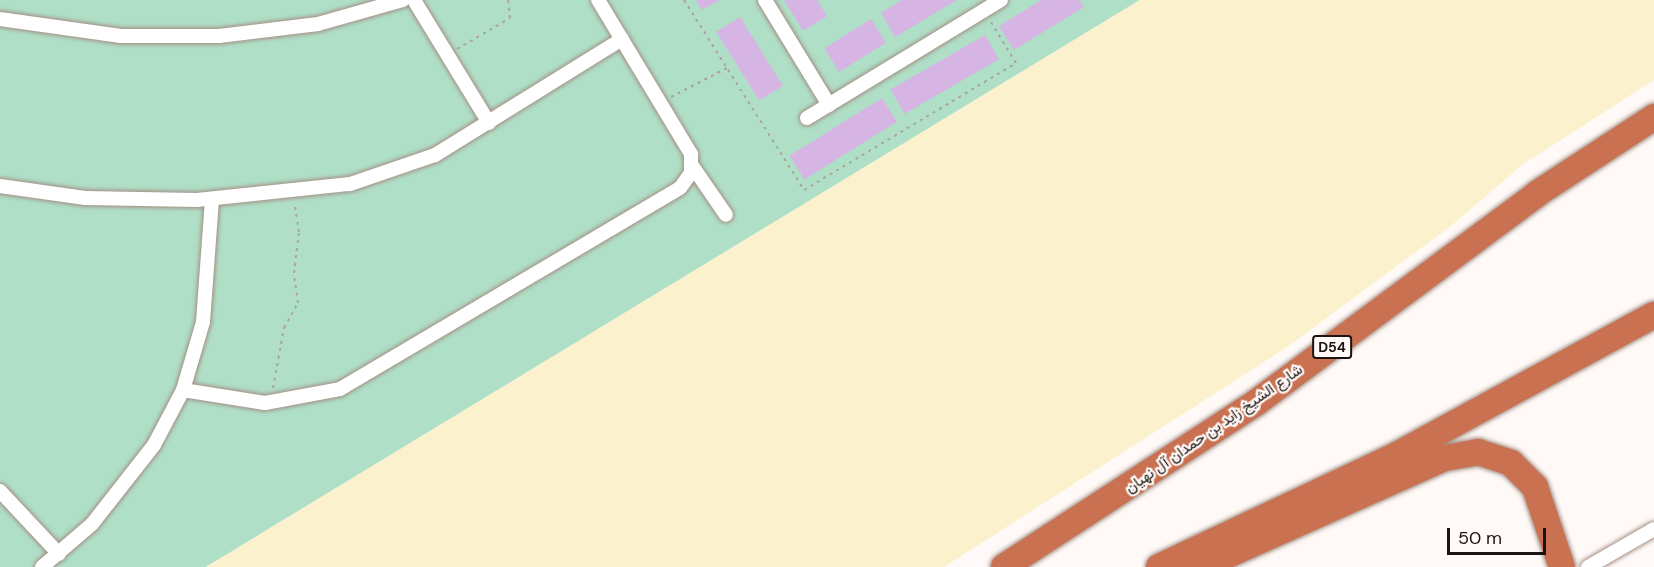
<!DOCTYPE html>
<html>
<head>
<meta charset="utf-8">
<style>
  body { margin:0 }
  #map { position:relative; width:1654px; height:567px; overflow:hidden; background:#fffaf7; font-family:"DM Sans",Vazirmatn,sans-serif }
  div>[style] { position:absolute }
  .green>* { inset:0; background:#afe0c7 }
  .sand>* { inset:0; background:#fbf1cc }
  .building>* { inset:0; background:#d6b4e3; transform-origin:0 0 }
  .path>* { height:2px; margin-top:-1px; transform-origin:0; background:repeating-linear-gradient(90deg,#aaa4a1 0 3px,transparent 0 7.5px) }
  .roads { filter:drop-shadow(0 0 2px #a58f85) drop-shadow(0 0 2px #a58f85) }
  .street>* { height:14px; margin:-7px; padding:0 7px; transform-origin:7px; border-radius:7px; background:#fff }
  .highway>* { height:26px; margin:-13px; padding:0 13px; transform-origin:13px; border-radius:13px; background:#ca7151 }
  span { translate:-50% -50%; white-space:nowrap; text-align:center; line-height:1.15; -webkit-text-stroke:4.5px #fffaf7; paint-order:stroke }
  .shield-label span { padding:2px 4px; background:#fffaf7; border:2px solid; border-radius:4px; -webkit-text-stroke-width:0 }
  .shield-label { font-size:14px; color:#1b1310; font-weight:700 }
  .street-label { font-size:15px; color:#1b1310 }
  .scale { position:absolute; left:1447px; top:528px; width:99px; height:27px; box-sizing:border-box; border:3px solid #1b1310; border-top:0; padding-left:8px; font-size:18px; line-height:21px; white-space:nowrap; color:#1b1310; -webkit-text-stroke:4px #fffaf7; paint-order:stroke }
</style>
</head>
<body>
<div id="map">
  <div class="green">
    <div style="clip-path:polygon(0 0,1140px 0,206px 567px,0 567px)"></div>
  </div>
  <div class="sand">
    <div style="clip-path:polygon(1140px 0,1654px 0,1654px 80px,1522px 165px,1451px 226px,1283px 350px,944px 567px,206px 567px)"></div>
  </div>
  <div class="building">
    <div style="clip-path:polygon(696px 0,720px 0,702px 10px)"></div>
    <div style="clip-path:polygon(784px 0,817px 0,827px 16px,803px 31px)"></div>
    <div style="clip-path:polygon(902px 0,957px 0,895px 37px,881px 13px)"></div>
    <div style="clip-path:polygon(1041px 0,1079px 0,1084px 7px,1014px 50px,999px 26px)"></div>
    <div style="left:740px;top:17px;width:81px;height:28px;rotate:58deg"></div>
    <div style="left:871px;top:19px;width:28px;height:55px;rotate:58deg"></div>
    <div style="left:985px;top:35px;width:28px;height:109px;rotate:60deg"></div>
    <div style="left:882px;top:98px;width:28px;height:109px;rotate:58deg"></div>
  </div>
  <div class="path">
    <div style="left:684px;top:0;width:225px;rotate:57.7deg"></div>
    <div style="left:804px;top:190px;width:247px;rotate:-30.9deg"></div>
    <div style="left:1016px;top:63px;width:48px;rotate:-121.4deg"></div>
    <div style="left:457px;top:49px;width:61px;rotate:-30.3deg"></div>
    <div style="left:510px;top:18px;width:18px;rotate:-96deg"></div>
    <div style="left:671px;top:97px;width:63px;rotate:-27.4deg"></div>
    <div style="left:273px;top:388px;width:61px;rotate:-79.6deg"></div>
    <div style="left:284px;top:328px;width:29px;rotate:-61deg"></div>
    <div style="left:298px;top:303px;width:30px;rotate:-98deg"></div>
    <div style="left:294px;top:273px;width:41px;rotate:-83deg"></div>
    <div style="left:299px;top:232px;width:30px;rotate:-99deg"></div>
  </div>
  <div class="roads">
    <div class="street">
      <div style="left:414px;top:0;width:144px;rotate:58.6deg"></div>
      <div style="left:765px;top:0;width:123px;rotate:58.6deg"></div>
      <div style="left:0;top:19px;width:122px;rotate:8deg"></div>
      <div style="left:121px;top:36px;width:98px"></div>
      <div style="left:219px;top:36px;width:100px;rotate:-6.9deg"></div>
      <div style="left:318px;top:24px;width:88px;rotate:-15.8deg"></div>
      <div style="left:807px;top:118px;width:227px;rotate:-31.3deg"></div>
      <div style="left:693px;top:167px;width:58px;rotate:55.5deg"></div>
      <div style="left:0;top:186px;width:86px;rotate:8deg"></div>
      <div style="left:85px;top:198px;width:112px;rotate:1deg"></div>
      <div style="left:197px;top:200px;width:154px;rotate:-6deg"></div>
      <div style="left:350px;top:184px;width:90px;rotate:-18.8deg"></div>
      <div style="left:435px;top:155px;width:220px;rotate:-31.8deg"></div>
      <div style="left:183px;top:390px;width:83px;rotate:9deg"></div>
      <div style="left:265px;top:403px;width:76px;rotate:-10.6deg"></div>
      <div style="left:340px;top:389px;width:395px;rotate:-30.6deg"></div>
      <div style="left:680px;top:188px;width:19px;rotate:-54deg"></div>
      <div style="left:691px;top:173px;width:19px;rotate:-90deg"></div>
      <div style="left:691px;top:154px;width:180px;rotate:-121.1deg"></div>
      <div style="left:0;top:491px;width:86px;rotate:46.9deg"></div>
      <div style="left:42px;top:567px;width:66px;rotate:-40.7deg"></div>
      <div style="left:92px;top:524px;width:100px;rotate:-51.9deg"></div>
      <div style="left:154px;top:445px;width:62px;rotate:-62.2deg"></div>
      <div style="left:183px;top:390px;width:71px;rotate:-73.6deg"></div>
      <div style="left:203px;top:322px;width:123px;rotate:-85.8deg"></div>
      <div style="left:1588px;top:567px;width:76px;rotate:-29.9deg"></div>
    </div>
    <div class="highway">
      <div style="left:1004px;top:567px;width:302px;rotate:-33.1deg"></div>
      <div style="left:1257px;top:402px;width:350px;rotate:-36.6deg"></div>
      <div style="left:1538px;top:193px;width:139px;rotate:-33.2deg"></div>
      <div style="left:1159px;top:567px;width:263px;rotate:-25.2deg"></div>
      <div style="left:1397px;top:455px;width:293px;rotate:-28.6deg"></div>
      <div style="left:1201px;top:567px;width:267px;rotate:-24.1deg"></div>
      <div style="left:1445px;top:458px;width:34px;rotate:-10deg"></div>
      <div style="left:1478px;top:452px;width:35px;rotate:18deg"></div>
      <div style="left:1511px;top:463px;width:34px;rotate:45deg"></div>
      <div style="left:1535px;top:487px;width:84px;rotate:71.4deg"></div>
    </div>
  </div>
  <div class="shield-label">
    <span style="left:1332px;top:347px">D54</span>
  </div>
  <div class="street-label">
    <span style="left:1214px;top:429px;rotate:-35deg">شارع الشيخ زايد بن حمدان آل نهيان</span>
  </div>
  <div class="scale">50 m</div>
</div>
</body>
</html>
